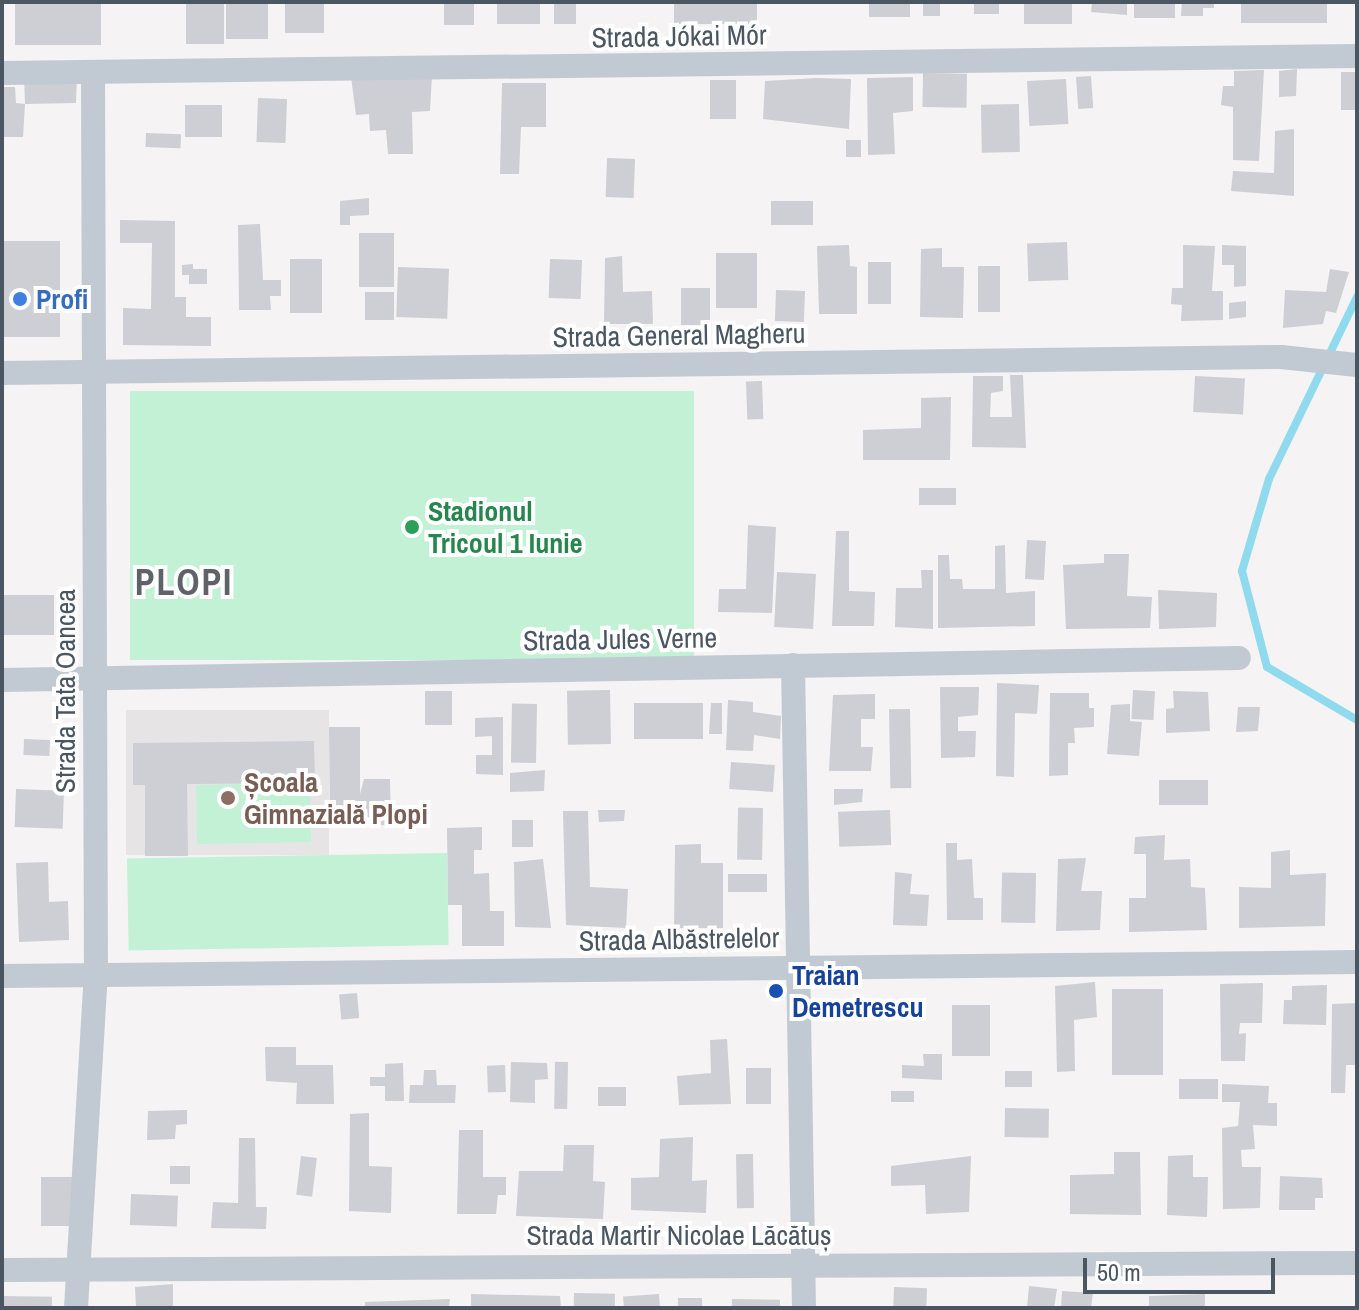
<!DOCTYPE html>
<html>
<head>
<meta charset="utf-8">
<style>
  body { margin:0 }
  #map { position:relative; width:1359px; height:1310px; overflow:hidden; background:#f5f3f3; font-family:"Archivo Narrow",sans-serif }
  div>[style] { position:absolute }
  .education>* { inset:0; background:#e6e4e5; transform-origin:0 0 }
  .green>* { inset:0; background:#c3f1d5; transform-origin:0 0 }
  .stream>* { height:8px; margin:-4px; padding:0 4px; transform-origin:4px; border-radius:4px; background:#90daee }
  .building>* { inset:0; background:#cdcfd5; transform-origin:0 0 }
  .minor>* { height:24px; margin:-12px; padding:0 12px; transform-origin:12px; border-radius:12px; background:#c1cad2 }
  .dots>* { width:22px; height:22px; translate:-50% -50%; box-sizing:border-box; border:4px solid #fff; border-radius:50% }
  span { translate:-50% -50%; white-space:nowrap; text-align:center; line-height:1.15; -webkit-text-stroke:8px #fff; paint-order:stroke }
  .street-label { font-size:28px; color:#4a5661 }
  .shop-label { font-size:28px; color:#366cbe; font-weight:700 }
  .left { translate:0 -50%; text-align:left }
  .leisure-label { font-size:28px; color:#27864d; font-weight:700 }
  .education-label { font-size:28px; color:#785e54; font-weight:700 }
  .transit-label { font-size:28px; color:#164399; font-weight:700 }
  .district-label { font-size:36px; color:#5f6368; font-weight:700; letter-spacing:2px }
  .frame { position:absolute; inset:0; border:4px solid #4a5661; pointer-events:none }
  .scale { position:absolute; left:1083px; top:1258px; width:192px; height:36px; box-sizing:border-box; border:4px solid #4a5661; border-top:0; padding-left:10px; font-size:24px; line-height:28px; white-space:nowrap; color:#4a5661; -webkit-text-stroke:6px #fff; paint-order:stroke }
</style>
</head>
<body>
<div id="map">
  <div class="education">
    <div style="left:329px;top:710px;width:145px;height:203px;rotate:90deg"></div>
  </div>
  <div class="green">
    <div style="left:694px;top:391px;width:269px;height:564px;rotate:90deg"></div>
    <div style="left:310px;top:783px;width:59px;height:114px;rotate:89deg"></div>
    <div style="left:447px;top:853px;width:92px;height:320px;rotate:89deg"></div>
  </div>
  <div class="stream">
    <div style="left:1357px;top:297px;width:202px;rotate:115.8deg"></div>
    <div style="left:1269px;top:479px;width:96px;rotate:106.4deg"></div>
    <div style="left:1242px;top:571px;width:99px;rotate:75.4deg"></div>
    <div style="left:1267px;top:667px;width:104px;rotate:30.5deg"></div>
  </div>
  <div class="building">
    <div style="left:15px;top:2px;width:86px;height:43px"></div>
    <div style="left:186px;top:2px;width:38px;height:42px"></div>
    <div style="left:285px;top:2px;width:39px;height:31px"></div>
    <div style="left:444px;top:2px;width:30px;height:23px"></div>
    <div style="left:497px;top:2px;width:43px;height:22px"></div>
    <div style="left:554px;top:2px;width:22px;height:22px"></div>
    <div style="left:674px;top:2px;width:83px;height:22px"></div>
    <div style="left:869px;top:2px;width:41px;height:15px"></div>
    <div style="left:923px;top:2px;width:17px;height:14px"></div>
    <div style="left:974px;top:2px;width:25px;height:12px"></div>
    <div style="left:1024px;top:2px;width:48px;height:22px"></div>
    <div style="clip-path:polygon(1092px 2px,1127px 2px,1127px 15px,1091px 12px)"></div>
    <div style="left:1134px;top:2px;width:41px;height:16px"></div>
    <div style="clip-path:polygon(1182px 2px,1214px 2px,1214px 8px,1203px 8px,1203px 16px,1181px 16px)"></div>
    <div style="left:1241px;top:2px;width:86px;height:21px"></div>
    <div style="left:226px;top:3px;width:42px;height:36px"></div>
    <div style="clip-path:polygon(1297px 69px,1296px 96px,1279px 97px,1279px 71px)"></div>
    <div style="clip-path:polygon(1264px 70px,1259px 161px,1233px 160px,1233px 107px,1221px 105px,1223px 86px,1234px 86px,1234px 71px)"></div>
    <div style="left:1341px;top:72px;width:16px;height:38px"></div>
    <div style="left:923px;top:73px;width:44px;height:34px;rotate:1deg"></div>
    <div style="clip-path:polygon(77px 74px,76px 103px,25px 104px,23px 137px,2px 137px,2px 87px,15px 87px,16px 103px,25px 104px,24px 76px)"></div>
    <div style="clip-path:polygon(432px 75px,430px 111px,412px 112px,413px 154px,388px 154px,386px 130px,370px 131px,369px 114px,356px 115px,351px 77px)"></div>
    <div style="left:1091px;top:76px;width:32px;height:15px;rotate:86deg"></div>
    <div style="clip-path:polygon(913px 77px,913px 111px,893px 113px,895px 154px,868px 155px,867px 78px)"></div>
    <div style="clip-path:polygon(817px 78px,851px 79px,849px 129px,763px 119px,765px 81px)"></div>
    <div style="left:1066px;top:79px;width:45px;height:39px;rotate:87deg"></div>
    <div style="left:710px;top:80px;width:26px;height:39px"></div>
    <div style="clip-path:polygon(502px 83px,546px 83px,546px 127px,521px 127px,519px 174px,500px 174px)"></div>
    <div style="left:258px;top:98px;width:29px;height:44px;rotate:2deg"></div>
    <div style="left:1019px;top:104px;width:48px;height:38px;rotate:89deg"></div>
    <div style="left:185px;top:105px;width:37px;height:32px"></div>
    <div style="clip-path:polygon(1294px 129px,1294px 196px,1231px 191px,1233px 171px,1274px 173px,1275px 131px)"></div>
    <div style="left:146px;top:133px;width:35px;height:14px;rotate:2deg"></div>
    <div style="left:861px;top:140px;width:17px;height:15px;rotate:90deg"></div>
    <div style="left:607px;top:158px;width:28px;height:39px;rotate:2deg"></div>
    <div style="clip-path:polygon(369px 198px,369px 215px,350px 216px,350px 225px,340px 225px,340px 201px)"></div>
    <div style="left:771px;top:201px;width:42px;height:24px"></div>
    <div style="clip-path:polygon(120px 220px,175px 221px,175px 297px,186px 297px,186px 317px,211px 317px,211px 346px,123px 345px,123px 308px,151px 309px,152px 243px,120px 243px)"></div>
    <div style="clip-path:polygon(260px 224px,263px 280px,281px 280px,281px 296px,270px 296px,271px 310px,239px 310px,238px 225px)"></div>
    <div style="left:359px;top:233px;width:35px;height:54px"></div>
    <div style="left:2px;top:241px;width:58px;height:96px"></div>
    <div style="left:1067px;top:242px;width:38px;height:40px;rotate:88deg"></div>
    <div style="clip-path:polygon(849px 245px,850px 266px,857px 267px,857px 314px,819px 314px,817px 246px)"></div>
    <div style="clip-path:polygon(1183px 245px,1215px 246px,1212px 291px,1223px 291px,1223px 320px,1181px 321px,1182px 305px,1171px 304px,1172px 288px,1183px 288px)"></div>
    <div style="clip-path:polygon(1222px 245px,1246px 246px,1246px 286px,1234px 287px,1234px 265px,1222px 265px)"></div>
    <div style="clip-path:polygon(942px 248px,942px 267px,964px 267px,963px 318px,920px 317px,921px 249px)"></div>
    <div style="left:716px;top:253px;width:41px;height:55px"></div>
    <div style="clip-path:polygon(622px 256px,623px 292px,652px 291px,653px 324px,604px 324px,605px 258px)"></div>
    <div style="left:290px;top:259px;width:32px;height:54px"></div>
    <div style="left:550px;top:259px;width:32px;height:39px;rotate:2deg"></div>
    <div style="left:891px;top:262px;width:42px;height:23px;rotate:90deg"></div>
    <div style="clip-path:polygon(193px 264px,193px 269px,207px 269px,207px 284px,189px 284px,189px 275px,182px 275px,182px 265px)"></div>
    <div style="left:978px;top:266px;width:22px;height:46px"></div>
    <div style="left:398px;top:267px;width:51px;height:50px;rotate:2deg"></div>
    <div style="clip-path:polygon(1330px 269px,1349px 272px,1336px 313px,1326px 311px,1323px 324px,1283px 328px,1285px 290px,1326px 292px)"></div>
    <div style="left:681px;top:288px;width:29px;height:37px"></div>
    <div style="left:776px;top:290px;width:29px;height:31px;rotate:2deg"></div>
    <div style="left:365px;top:292px;width:29px;height:28px"></div>
    <div style="clip-path:polygon(1246px 301px,1246px 317px,1229px 319px,1229px 303px)"></div>
    <div style="clip-path:polygon(1010px 375px,1023px 375px,1026px 448px,972px 447px,973px 376px,1003px 376px,1003px 391px,991px 393px,990px 417px,1012px 417px)"></div>
    <div style="left:1195px;top:376px;width:50px;height:36px;rotate:3deg"></div>
    <div style="left:762px;top:381px;width:38px;height:16px;rotate:88deg"></div>
    <div style="clip-path:polygon(951px 397px,950px 460px,863px 460px,863px 430px,921px 428px,921px 398px)"></div>
    <div style="left:956px;top:488px;width:17px;height:37px;rotate:90deg"></div>
    <div style="clip-path:polygon(748px 525px,776px 527px,772px 613px,718px 612px,719px 589px,746px 589px)"></div>
    <div style="clip-path:polygon(836px 531px,849px 531px,849px 591px,875px 592px,874px 626px,832px 626px)"></div>
    <div style="left:1027px;top:540px;width:19px;height:39px;rotate:3deg"></div>
    <div style="clip-path:polygon(1005px 545px,1006px 593px,1035px 591px,1035px 626px,938px 628px,938px 555px,949px 555px,950px 579px,962px 579px,963px 589px,995px 589px,995px 546px)"></div>
    <div style="clip-path:polygon(1104px 554px,1129px 554px,1127px 596px,1152px 597px,1150px 628px,1066px 629px,1063px 565px,1104px 563px)"></div>
    <div style="clip-path:polygon(921px 570px,933px 570px,933px 629px,895px 627px,896px 588px,922px 588px)"></div>
    <div style="left:777px;top:572px;width:39px;height:55px;rotate:3deg"></div>
    <div style="clip-path:polygon(1158px 590px,1217px 593px,1216px 627px,1159px 629px)"></div>
    <div style="left:2px;top:595px;width:52px;height:40px"></div>
    <div style="clip-path:polygon(997px 683px,1039px 685px,1037px 714px,1015px 713px,1014px 777px,996px 776px)"></div>
    <div style="clip-path:polygon(940px 687px,979px 687px,978px 715px,958px 717px,958px 731px,976px 731px,975px 757px,941px 758px)"></div>
    <div style="left:610px;top:690px;width:54px;height:43px;rotate:89deg"></div>
    <div style="left:1133px;top:690px;width:22px;height:29px;rotate:3deg"></div>
    <div style="left:425px;top:691px;width:27px;height:34px"></div>
    <div style="clip-path:polygon(1173px 691px,1208px 692px,1210px 731px,1166px 733px,1166px 709px,1174px 708px)"></div>
    <div style="clip-path:polygon(1050px 693px,1089px 693px,1089px 708px,1094px 708px,1094px 727px,1074px 728px,1075px 743px,1068px 743px,1068px 775px,1049px 776px)"></div>
    <div style="clip-path:polygon(875px 694px,875px 719px,861px 719px,861px 747px,873px 747px,871px 771px,829px 771px,833px 695px)"></div>
    <div style="clip-path:polygon(728px 700px,753px 702px,753px 712px,781px 716px,780px 739px,754px 735px,753px 751px,726px 750px)"></div>
    <div style="left:634px;top:703px;width:69px;height:36px"></div>
    <div style="clip-path:polygon(711px 703px,722px 703px,722px 734px,709px 734px)"></div>
    <div style="left:537px;top:704px;width:59px;height:25px;rotate:91deg"></div>
    <div style="clip-path:polygon(1130px 704px,1130px 721px,1142px 722px,1139px 756px,1107px 754px,1111px 705px)"></div>
    <div style="clip-path:polygon(1238px 707px,1260px 707px,1258px 731px,1236px 732px)"></div>
    <div style="left:910px;top:709px;width:79px;height:21px;rotate:89deg"></div>
    <div style="clip-path:polygon(503px 717px,503px 775px,476px 774px,476px 755px,492px 755px,492px 736px,475px 737px,475px 718px)"></div>
    <div style="clip-path:polygon(329px 727px,360px 727px,360px 794px,364px 779px,390px 779px,391px 825px,330px 825px)"></div>
    <div style="left:24px;top:739px;width:26px;height:16px;rotate:2deg"></div>
    <div style="clip-path:polygon(314px 741px,315px 783px,187px 784px,188px 856px,145px 856px,145px 785px,133px 785px,133px 743px)"></div>
    <div style="left:731px;top:762px;width:44px;height:27px;rotate:4deg"></div>
    <div style="clip-path:polygon(545px 770px,544px 791px,510px 792px,510px 773px)"></div>
    <div style="left:1159px;top:780px;width:49px;height:25px"></div>
    <div style="left:16px;top:789px;width:48px;height:38px;rotate:2deg"></div>
    <div style="clip-path:polygon(834px 789px,863px 789px,862px 802px,834px 805px)"></div>
    <div style="left:763px;top:808px;width:52px;height:25px;rotate:91deg"></div>
    <div style="clip-path:polygon(598px 810px,625px 810px,624px 821px,599px 822px)"></div>
    <div style="left:890px;top:810px;width:35px;height:52px;rotate:88deg"></div>
    <div style="clip-path:polygon(563px 811px,588px 811px,590px 887px,628px 889px,626px 928px,566px 925px)"></div>
    <div style="left:533px;top:820px;width:27px;height:21px;rotate:90deg"></div>
    <div style="clip-path:polygon(482px 827px,482px 850px,474px 850px,474px 874px,489px 873px,490px 911px,504px 911px,504px 946px,462px 946px,462px 905px,448px 905px,447px 828px)"></div>
    <div style="clip-path:polygon(1165px 835px,1164px 860px,1190px 859px,1191px 887px,1205px 888px,1207px 930px,1129px 932px,1129px 898px,1146px 898px,1146px 854px,1134px 854px,1135px 837px)"></div>
    <div style="clip-path:polygon(946px 843px,957px 843px,957px 860px,972px 859px,974px 898px,983px 898px,983px 920px,947px 920px)"></div>
    <div style="clip-path:polygon(701px 844px,701px 863px,723px 863px,723px 928px,674px 928px,675px 845px)"></div>
    <div style="clip-path:polygon(1290px 850px,1290px 875px,1326px 873px,1325px 926px,1239px 928px,1239px 887px,1271px 888px,1271px 852px)"></div>
    <div style="clip-path:polygon(1086px 858px,1081px 891px,1102px 891px,1100px 930px,1056px 931px,1058px 859px)"></div>
    <div style="clip-path:polygon(543px 859px,551px 928px,515px 927px,514px 862px)"></div>
    <div style="clip-path:polygon(48px 862px,49px 902px,68px 901px,69px 940px,19px 942px,16px 863px)"></div>
    <div style="clip-path:polygon(895px 872px,912px 874px,910px 894px,929px 895px,927px 926px,893px 925px)"></div>
    <div style="left:1036px;top:873px;width:50px;height:34px;rotate:91deg"></div>
    <div style="left:728px;top:874px;width:39px;height:18px"></div>
    <div style="clip-path:polygon(1095px 982px,1097px 1017px,1074px 1020px,1075px 1071px,1057px 1072px,1055px 986px)"></div>
    <div style="clip-path:polygon(1263px 983px,1262px 1023px,1240px 1023px,1239px 1034px,1246px 1033px,1245px 1061px,1221px 1061px,1220px 984px)"></div>
    <div style="clip-path:polygon(1327px 985px,1326px 1025px,1283px 1024px,1284px 1000px,1292px 1000px,1292px 986px)"></div>
    <div style="left:1112px;top:989px;width:51px;height:86px"></div>
    <div style="left:357px;top:993px;width:25px;height:18px;rotate:85deg"></div>
    <div style="clip-path:polygon(1357px 1003px,1357px 1065px,1346px 1065px,1345px 1093px,1331px 1093px,1332px 1004px)"></div>
    <div style="left:990px;top:1005px;width:51px;height:38px;rotate:90deg"></div>
    <div style="clip-path:polygon(727px 1039px,731px 1104px,679px 1105px,677px 1076px,711px 1073px,710px 1040px)"></div>
    <div style="clip-path:polygon(265px 1047px,296px 1047px,296px 1065px,333px 1065px,334px 1104px,296px 1104px,297px 1083px,266px 1081px)"></div>
    <div style="clip-path:polygon(923px 1054px,942px 1054px,942px 1080px,902px 1078px,902px 1065px,924px 1066px)"></div>
    <div style="clip-path:polygon(511px 1062px,547px 1063px,548px 1079px,535px 1080px,535px 1103px,510px 1102px)"></div>
    <div style="left:568px;top:1062px;width:47px;height:13px;rotate:91deg"></div>
    <div style="clip-path:polygon(403px 1063px,404px 1101px,385px 1101px,385px 1086px,370px 1086px,370px 1077px,385px 1077px,385px 1064px)"></div>
    <div style="left:505px;top:1065px;width:27px;height:18px;rotate:88deg"></div>
    <div style="left:746px;top:1068px;width:25px;height:36px"></div>
    <div style="clip-path:polygon(424px 1070px,436px 1070px,437px 1085px,456px 1085px,455px 1103px,409px 1103px,410px 1085px,423px 1085px)"></div>
    <div style="left:1032px;top:1071px;width:16px;height:27px;rotate:90deg"></div>
    <div style="left:1179px;top:1079px;width:39px;height:20px"></div>
    <div style="clip-path:polygon(1222px 1084px,1269px 1086px,1268px 1103px,1277px 1103px,1277px 1126px,1253px 1125px,1255px 1149px,1241px 1150px,1242px 1167px,1261px 1167px,1260px 1208px,1223px 1209px,1222px 1128px,1238px 1126px,1240px 1102px,1222px 1102px)"></div>
    <div style="left:598px;top:1087px;width:28px;height:19px"></div>
    <div style="left:891px;top:1091px;width:23px;height:11px"></div>
    <div style="left:1005px;top:1108px;width:44px;height:29px;rotate:1deg"></div>
    <div style="clip-path:polygon(187px 1110px,187px 1124px,176px 1125px,175px 1139px,147px 1140px,148px 1111px)"></div>
    <div style="clip-path:polygon(369px 1113px,369px 1166px,392px 1167px,391px 1213px,349px 1211px,350px 1114px)"></div>
    <div style="clip-path:polygon(459px 1130px,483px 1130px,483px 1177px,506px 1177px,506px 1195px,498px 1195px,496px 1214px,457px 1214px)"></div>
    <div style="clip-path:polygon(693px 1137px,692px 1181px,707px 1180px,706px 1213px,631px 1210px,631px 1178px,659px 1177px,660px 1139px)"></div>
    <div style="clip-path:polygon(239px 1138px,255px 1138px,256px 1207px,267px 1207px,266px 1229px,211px 1228px,213px 1202px,238px 1203px)"></div>
    <div style="clip-path:polygon(564px 1145px,594px 1145px,593px 1181px,605px 1182px,603px 1219px,516px 1216px,519px 1171px,563px 1171px)"></div>
    <div style="clip-path:polygon(1114px 1152px,1140px 1152px,1141px 1215px,1070px 1214px,1070px 1175px,1114px 1174px)"></div>
    <div style="left:753px;top:1154px;width:54px;height:17px;rotate:89deg"></div>
    <div style="clip-path:polygon(1193px 1155px,1193px 1177px,1208px 1177px,1207px 1217px,1167px 1215px,1168px 1156px)"></div>
    <div style="left:301px;top:1156px;width:16px;height:39px;rotate:7deg"></div>
    <div style="clip-path:polygon(971px 1156px,969px 1212px,926px 1214px,925px 1185px,891px 1186px,891px 1166px)"></div>
    <div style="left:170px;top:1166px;width:20px;height:18px"></div>
    <div style="clip-path:polygon(1280px 1176px,1322px 1178px,1323px 1198px,1315px 1198px,1315px 1210px,1279px 1210px)"></div>
    <div style="left:41px;top:1177px;width:38px;height:49px"></div>
    <div style="left:131px;top:1194px;width:47px;height:31px;rotate:2deg"></div>
    <div style="clip-path:polygon(173px 1284px,173px 1308px,136px 1308px,135px 1287px)"></div>
    <div style="clip-path:polygon(1029px 1286px,1057px 1289px,1054px 1308px,1027px 1308px)"></div>
    <div style="left:894px;top:1287px;width:33px;height:21px;rotate:2deg"></div>
    <div style="clip-path:polygon(1062px 1291px,1093px 1293px,1091px 1308px,1061px 1308px)"></div>
    <div style="left:574px;top:1293px;width:41px;height:15px;rotate:1deg"></div>
    <div style="clip-path:polygon(471px 1294px,560px 1296px,561px 1308px,471px 1308px)"></div>
    <div style="left:659px;top:1294px;width:14px;height:36px;rotate:86deg"></div>
    <div style="clip-path:polygon(1205px 1294px,1205px 1308px,1149px 1308px,1149px 1296px)"></div>
    <div style="left:2px;top:1296px;width:50px;height:12px;rotate:1deg"></div>
    <div style="left:702px;top:1298px;width:10px;height:24px;rotate:90deg"></div>
    <div style="clip-path:polygon(450px 1299px,449px 1308px,365px 1308px,365px 1302px)"></div>
    <div style="left:732px;top:1299px;width:48px;height:9px;rotate:1deg"></div>
  </div>
  <div class="minor">
    <div style="left:2px;top:73px;width:1355px;rotate:-0.72deg"></div>
    <div style="left:2px;top:373px;width:1279px;rotate:-0.72deg"></div>
    <div style="left:1281px;top:357px;width:76px;rotate:6deg"></div>
    <div style="left:793px;top:665px;width:643px;rotate:89.02deg"></div>
    <div style="left:2px;top:680px;width:1237px;rotate:-1.02deg"></div>
    <div style="left:2px;top:976px;width:1355px;rotate:-0.59deg"></div>
    <div style="left:2px;top:1270px;width:1355px;rotate:-0.3deg"></div>
    <div style="left:76px;top:1308px;width:333px;rotate:-86.6deg"></div>
    <div style="left:96px;top:976px;width:902px;rotate:-90.19deg"></div>
  </div>
  <div class="dots">
    <div style="left:20px;top:299px;background:#3f7fe0"></div>
    <div style="left:412px;top:527px;background:#2e9e5b"></div>
    <div style="left:228px;top:798px;background:#8d6e63"></div>
    <div style="left:776px;top:991px;background:#1a4fb4"></div>
  </div>
  <div class="street-label">
    <span style="left:679px;top:36px;rotate:-1deg">Strada Jókai Mór</span>
    <span style="left:679px;top:335px;rotate:-1deg">Strada General Magheru</span>
    <span style="left:620px;top:639px;rotate:-1deg">Strada Jules Verne</span>
    <span style="left:65px;top:691px;rotate:-90deg">Strada Tata Oancea</span>
    <span style="left:679px;top:939px;rotate:-1deg">Strada Albăstrelelor</span>
    <span style="left:679px;top:1235px">Strada Martir Nicolae Lăcătuș</span>
  </div>
  <div class="shop-label">
    <span class="left" style="left:36px;top:299px">Profi</span>
  </div>
  <div class="leisure-label">
    <span class="left" style="left:428px;top:527px">Stadionul<br>Tricoul 1 Iunie</span>
  </div>
  <div class="education-label">
    <span class="left" style="left:244px;top:798px">Școala<br>Gimnazială Plopi</span>
  </div>
  <div class="transit-label">
    <span class="left" style="left:792px;top:991px">Traian<br>Demetrescu</span>
  </div>
  <div class="district-label">
    <span style="left:184px;top:583px">PLOPI</span>
  </div>
  <div class="frame"></div>
  <div class="scale">50 m</div>
</div>
</body>
</html>
